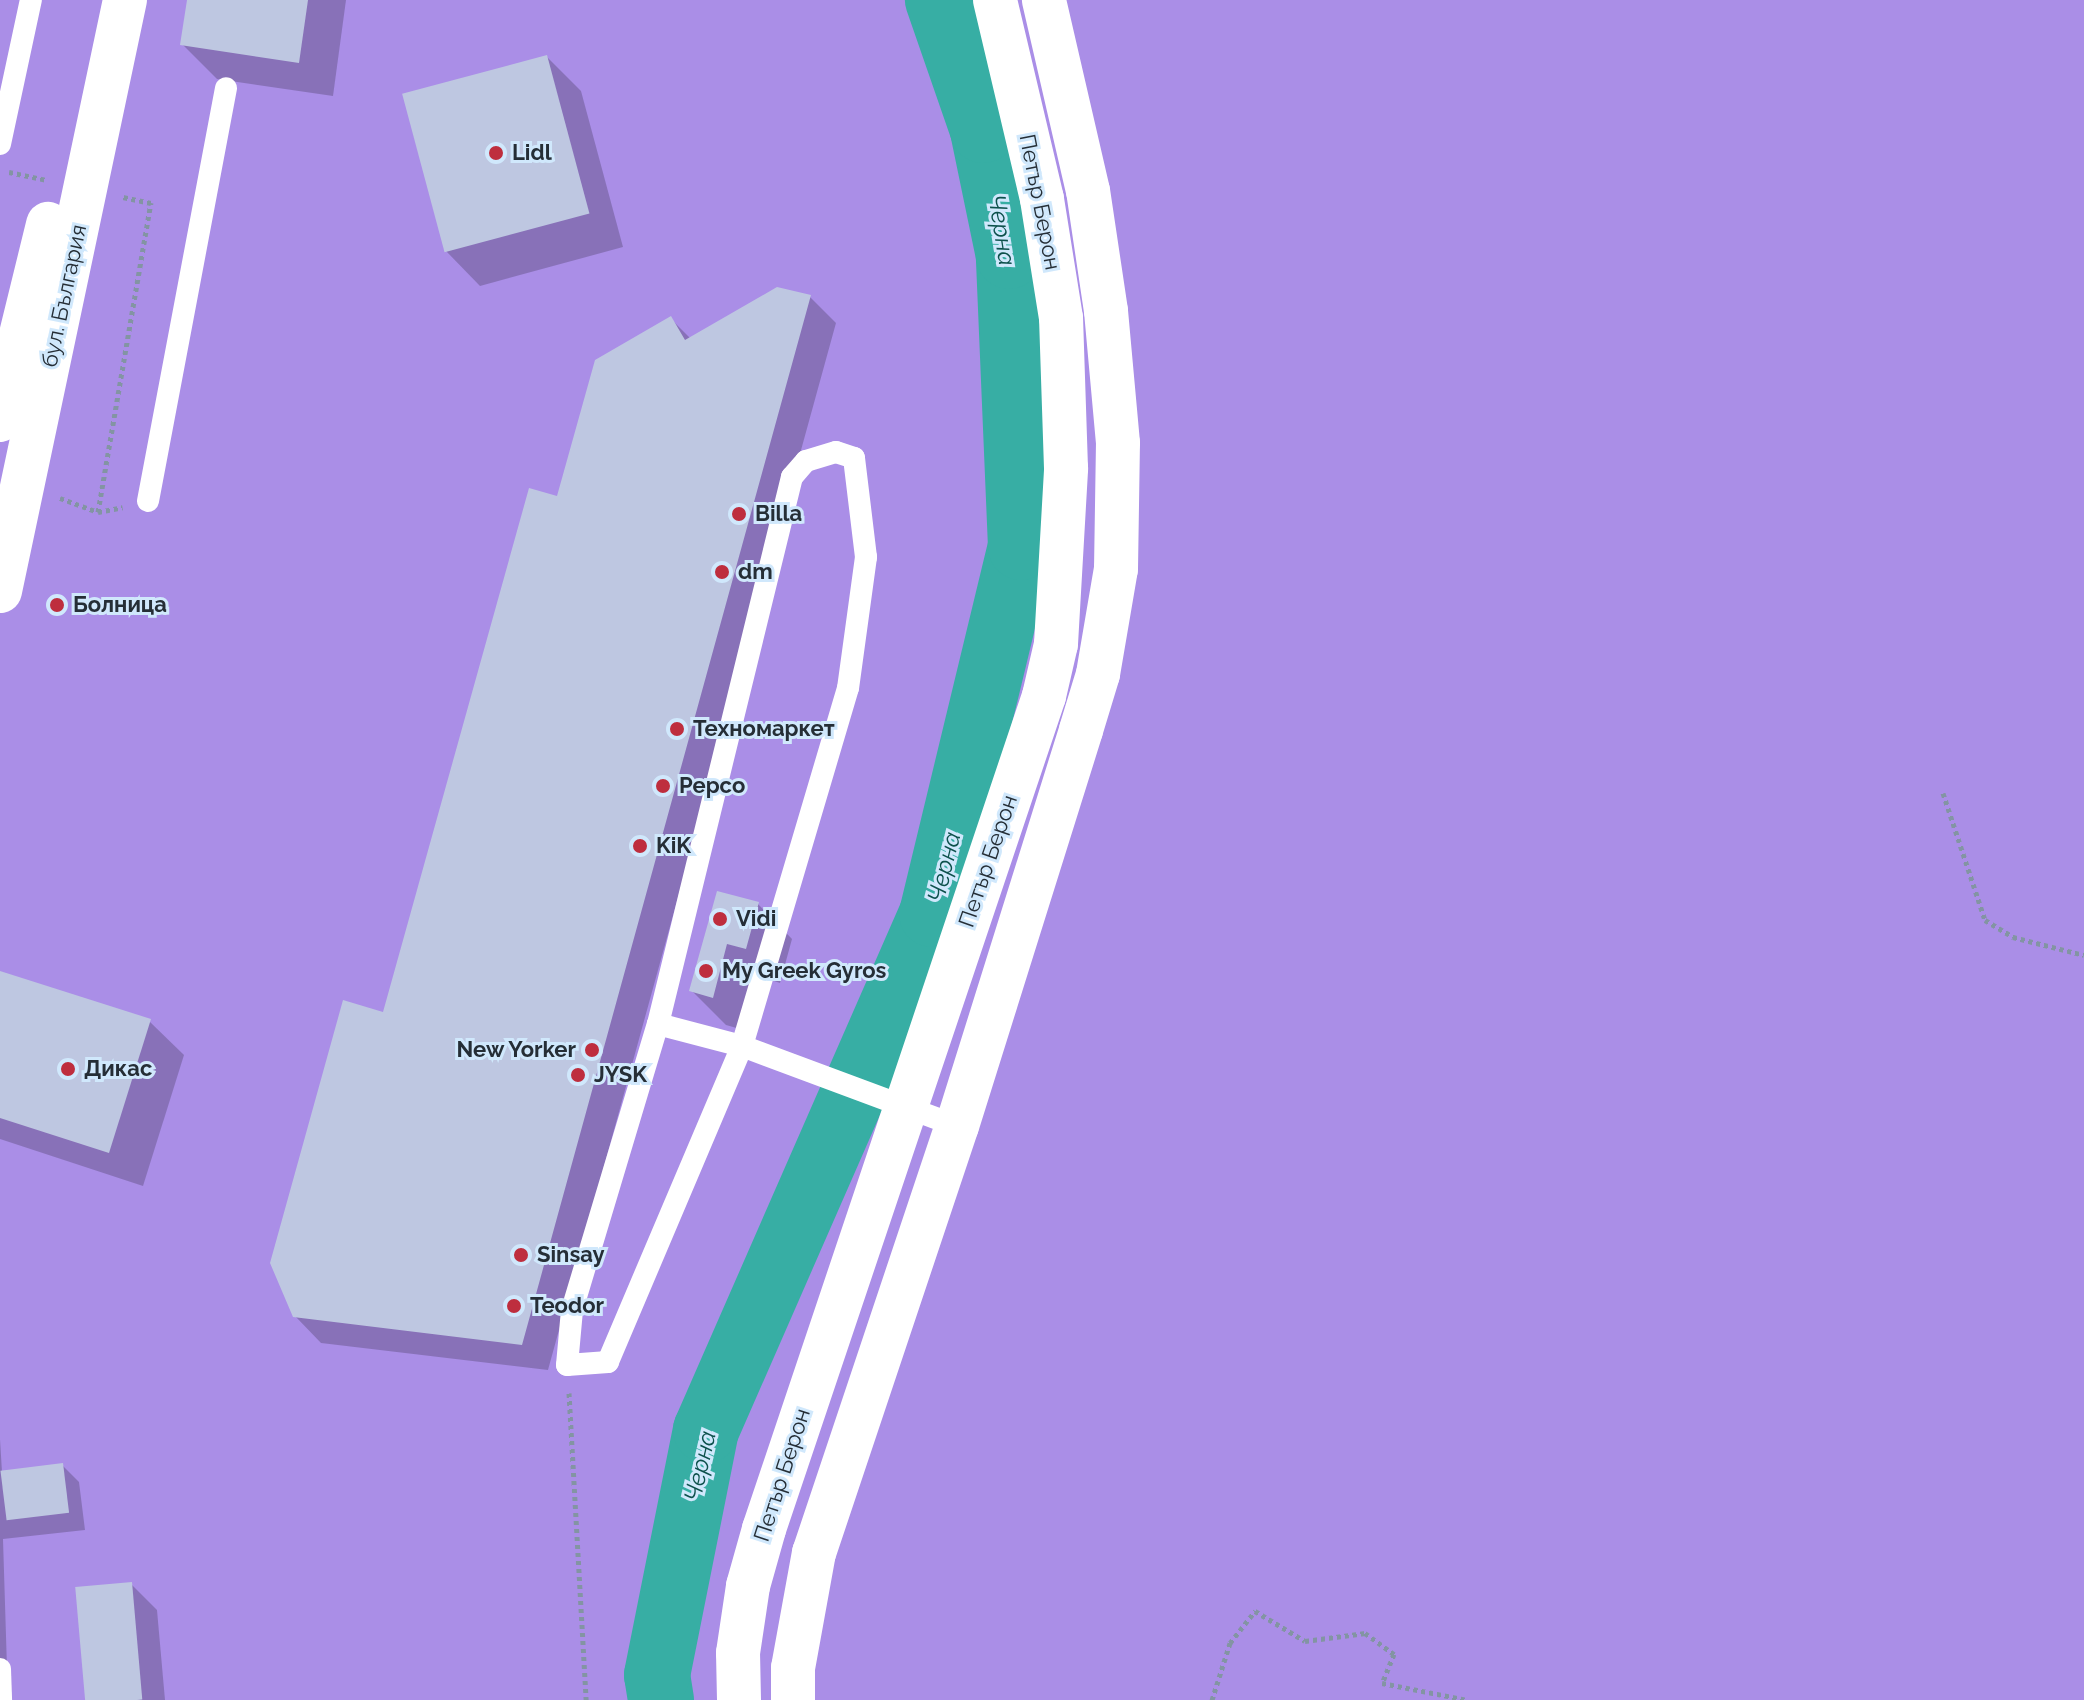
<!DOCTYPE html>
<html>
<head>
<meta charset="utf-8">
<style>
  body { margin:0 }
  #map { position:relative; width:2084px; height:1700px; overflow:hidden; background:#d0e8fc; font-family:Raleway,sans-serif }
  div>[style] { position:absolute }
  .forest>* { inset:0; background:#aa8ee7; transform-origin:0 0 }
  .shadow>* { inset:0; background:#0003 }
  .river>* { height:66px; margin:-33px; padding:0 33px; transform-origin:33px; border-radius:33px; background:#37aea4 }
  .building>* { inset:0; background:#bec7e1; transform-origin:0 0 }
  .path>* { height:5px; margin-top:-2.5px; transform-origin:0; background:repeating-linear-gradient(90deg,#8394a3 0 4px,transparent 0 8px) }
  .service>* { height:22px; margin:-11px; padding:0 11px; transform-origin:11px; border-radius:11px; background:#fff }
  .tertiary>* { height:44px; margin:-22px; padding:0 22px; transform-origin:22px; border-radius:22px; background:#fff }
  .secondary>* { height:44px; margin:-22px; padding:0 22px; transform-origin:22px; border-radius:22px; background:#fff }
  .dots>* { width:22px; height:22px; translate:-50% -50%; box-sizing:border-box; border:4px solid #d0e8fc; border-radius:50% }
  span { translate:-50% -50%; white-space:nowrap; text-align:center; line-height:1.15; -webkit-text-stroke:6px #d0e8fc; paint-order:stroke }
  .poi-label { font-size:22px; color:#252e36; font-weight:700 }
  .left { translate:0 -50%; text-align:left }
  .right { translate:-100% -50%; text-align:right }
  .street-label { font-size:22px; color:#252e36 }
  .water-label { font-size:24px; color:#0d514c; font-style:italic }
</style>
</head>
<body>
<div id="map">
  <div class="forest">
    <div style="left:0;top:0;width:2084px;height:1700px"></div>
  </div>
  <div class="shadow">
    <div style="clip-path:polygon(189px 0,346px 0,333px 96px,217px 79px,182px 44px)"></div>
    <div style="clip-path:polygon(547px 57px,581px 91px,623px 247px,480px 286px,446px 251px)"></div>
    <div style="clip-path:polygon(810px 297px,836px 323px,548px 1370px,321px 1343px,295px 1316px,384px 1015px,559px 498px,670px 318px,691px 339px)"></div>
    <div style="clip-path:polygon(718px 893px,758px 904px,792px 939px,780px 983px,762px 977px,747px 1031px,726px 1025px,692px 991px)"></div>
    <div style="clip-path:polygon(0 973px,149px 1021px,184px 1055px,143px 1186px,0 1139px)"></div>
    <div style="clip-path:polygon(0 1439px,2px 1472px,62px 1465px,79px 1482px,85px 1530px,3px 1539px,8px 1700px,0 1700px)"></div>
    <div style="clip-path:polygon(131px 1584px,157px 1610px,165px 1700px,87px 1700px)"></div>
  </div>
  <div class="river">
    <div style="left:661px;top:1700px;width:25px;rotate:-99deg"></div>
    <div style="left:657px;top:1675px;width:250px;rotate:-78.7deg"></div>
    <div style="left:706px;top:1430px;width:563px;rotate:-66.35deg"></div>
    <div style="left:932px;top:914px;width:378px;rotate:-76.4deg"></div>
    <div style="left:1021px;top:547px;width:291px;rotate:-92.4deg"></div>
    <div style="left:1009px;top:256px;width:129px;rotate:-101.7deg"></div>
    <div style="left:983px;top:130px;width:138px;rotate:-109.1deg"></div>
  </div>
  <div class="building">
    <div style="clip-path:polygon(187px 0,308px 0,299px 63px,180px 45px)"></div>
    <div style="left:547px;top:55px;width:164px;height:150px;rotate:75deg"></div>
    <div style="clip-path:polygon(777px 287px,811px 295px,522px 1345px,293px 1317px,270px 1263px,343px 1000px,383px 1012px,529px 488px,557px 496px,595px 360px,671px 316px,685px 340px)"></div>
    <div style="clip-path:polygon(717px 891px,759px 902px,746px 949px,727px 944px,713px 998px,689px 991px)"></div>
    <div style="clip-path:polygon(0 971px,151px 1019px,109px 1153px,0 1118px)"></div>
    <div style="left:63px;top:1463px;width:50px;height:63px;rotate:83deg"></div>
    <div style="left:132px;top:1582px;width:118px;height:57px;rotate:85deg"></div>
  </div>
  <div class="path">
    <div style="left:9px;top:172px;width:38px;rotate:12deg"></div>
    <div style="left:60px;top:498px;width:40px;rotate:20.2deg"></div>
    <div style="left:98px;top:512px;width:25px;rotate:-11deg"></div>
    <div style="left:98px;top:512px;width:314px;rotate:-80.3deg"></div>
    <div style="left:151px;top:203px;width:30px;rotate:-168deg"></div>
    <div style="left:1943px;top:793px;width:134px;rotate:71.7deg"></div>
    <div style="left:1985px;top:920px;width:33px;rotate:31deg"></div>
    <div style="left:2013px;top:937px;width:73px;rotate:14.2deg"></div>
    <div style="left:569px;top:1393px;width:307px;rotate:86.8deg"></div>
    <div style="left:1212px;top:1700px;width:60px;rotate:-72.5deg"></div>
    <div style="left:1230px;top:1643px;width:41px;rotate:-52deg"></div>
    <div style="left:1255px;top:1611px;width:58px;rotate:31deg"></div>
    <div style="left:1305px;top:1641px;width:61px;rotate:-7.6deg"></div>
    <div style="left:1365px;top:1633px;width:36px;rotate:36deg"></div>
    <div style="left:1394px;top:1654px;width:31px;rotate:112deg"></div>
    <div style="left:1382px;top:1683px;width:88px;rotate:11.2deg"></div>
  </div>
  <div class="service">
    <div style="left:0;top:144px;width:147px;rotate:-77.9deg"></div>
    <div style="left:148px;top:501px;width:420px;rotate:-79.3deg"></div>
    <div style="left:658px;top:1024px;width:563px;rotate:-76.24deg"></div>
    <div style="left:792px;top:477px;width:21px;rotate:-49deg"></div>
    <div style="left:806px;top:461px;width:31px;rotate:-17deg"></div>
    <div style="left:836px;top:452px;width:19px;rotate:18deg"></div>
    <div style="left:854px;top:458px;width:100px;rotate:83.1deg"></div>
    <div style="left:866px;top:557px;width:132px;rotate:97.8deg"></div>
    <div style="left:848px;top:688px;width:373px;rotate:106.5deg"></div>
    <div style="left:742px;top:1046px;width:343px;rotate:113deg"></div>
    <div style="left:608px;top:1362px;width:41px;rotate:175.8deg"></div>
    <div style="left:567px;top:1365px;width:55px;rotate:-84.8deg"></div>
    <div style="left:572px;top:1310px;width:299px;rotate:-73.3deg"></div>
    <div style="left:658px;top:1024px;width:87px;rotate:14.7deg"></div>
    <div style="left:742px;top:1046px;width:229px;rotate:20.4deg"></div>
    <div style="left:0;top:1669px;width:31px;rotate:88deg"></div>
  </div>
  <div class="tertiary">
    <div style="left:0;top:420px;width:202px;rotate:-76.2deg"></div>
    <div style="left:0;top:591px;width:604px;rotate:-78.06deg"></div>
  </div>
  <div class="secondary">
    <div style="left:739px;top:1700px;width:47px;rotate:-91.2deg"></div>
    <div style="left:738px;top:1653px;width:68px;rotate:-81.5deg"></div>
    <div style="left:748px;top:1586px;width:59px;rotate:-74.3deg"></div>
    <div style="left:764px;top:1529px;width:879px;rotate:-71.42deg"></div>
    <div style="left:1044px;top:696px;width:53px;rotate:-77deg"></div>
    <div style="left:1056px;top:644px;width:176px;rotate:-86.7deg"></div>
    <div style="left:1066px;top:468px;width:150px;rotate:-91.9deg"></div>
    <div style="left:1061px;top:318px;width:121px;rotate:-99.1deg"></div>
    <div style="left:1042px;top:199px;width:204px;rotate:-103.3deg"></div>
    <div style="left:793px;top:1700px;width:32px;rotate:-90deg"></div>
    <div style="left:793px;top:1668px;width:117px;rotate:-79.7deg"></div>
    <div style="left:814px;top:1553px;width:450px;rotate:-71.5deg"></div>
    <div style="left:957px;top:1126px;width:415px;rotate:-72.6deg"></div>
    <div style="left:1081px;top:730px;width:59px;rotate:-73.1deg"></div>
    <div style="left:1098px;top:674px;width:107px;rotate:-80.3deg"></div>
    <div style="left:1116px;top:569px;width:126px;rotate:-89.1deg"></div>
    <div style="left:1118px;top:443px;width:133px;rotate:-95.2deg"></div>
    <div style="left:1106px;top:311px;width:121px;rotate:-98.5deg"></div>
    <div style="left:1088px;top:191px;width:196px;rotate:-103deg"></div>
  </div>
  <div class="dots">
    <div style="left:496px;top:153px;background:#be2e3e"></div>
    <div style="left:739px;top:514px;background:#be2e3e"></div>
    <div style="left:722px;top:572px;background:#be2e3e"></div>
    <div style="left:57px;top:605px;background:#be2e3e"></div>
    <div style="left:677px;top:729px;background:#be2e3e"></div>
    <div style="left:663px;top:786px;background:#be2e3e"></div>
    <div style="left:640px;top:846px;background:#be2e3e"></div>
    <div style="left:720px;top:919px;background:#be2e3e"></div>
    <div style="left:706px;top:971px;background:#be2e3e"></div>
    <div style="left:592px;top:1050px;background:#be2e3e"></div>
    <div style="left:68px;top:1069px;background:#be2e3e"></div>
    <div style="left:578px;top:1075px;background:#be2e3e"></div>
    <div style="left:521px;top:1255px;background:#be2e3e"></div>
    <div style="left:514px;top:1306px;background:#be2e3e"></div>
  </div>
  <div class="poi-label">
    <span class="left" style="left:512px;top:153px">Lidl</span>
    <span class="left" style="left:755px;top:514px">Billa</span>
    <span class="left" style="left:738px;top:572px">dm</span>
    <span class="left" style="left:73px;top:605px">Болница</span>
    <span class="left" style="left:693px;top:729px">Техномаркет</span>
    <span class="left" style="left:679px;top:786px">Pepco</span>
    <span class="left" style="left:656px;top:846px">KiK</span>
    <span class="left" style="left:736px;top:919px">Vidi</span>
    <span class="left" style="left:722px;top:971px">My Greek Gyros</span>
    <span class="right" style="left:576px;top:1050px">New Yorker</span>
    <span class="left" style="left:84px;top:1069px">Дикас</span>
    <span class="left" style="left:594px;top:1075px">JYSK</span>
    <span class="left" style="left:537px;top:1255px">Sinsay</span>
    <span class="left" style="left:530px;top:1306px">Teodor</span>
  </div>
  <div class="street-label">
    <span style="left:1040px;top:202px;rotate:79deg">Петър Берон</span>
    <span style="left:64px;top:296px;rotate:-78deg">бул. България</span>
    <span style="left:988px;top:861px;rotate:-71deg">Петър Берон</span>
    <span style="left:782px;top:1475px;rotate:-72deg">Петър Берон</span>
  </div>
  <div class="water-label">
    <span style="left:1002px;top:230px;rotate:81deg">Черна</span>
    <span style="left:944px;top:867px;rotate:-76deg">Черна</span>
    <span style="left:700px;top:1466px;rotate:-77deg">Черна</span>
  </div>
</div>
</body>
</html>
